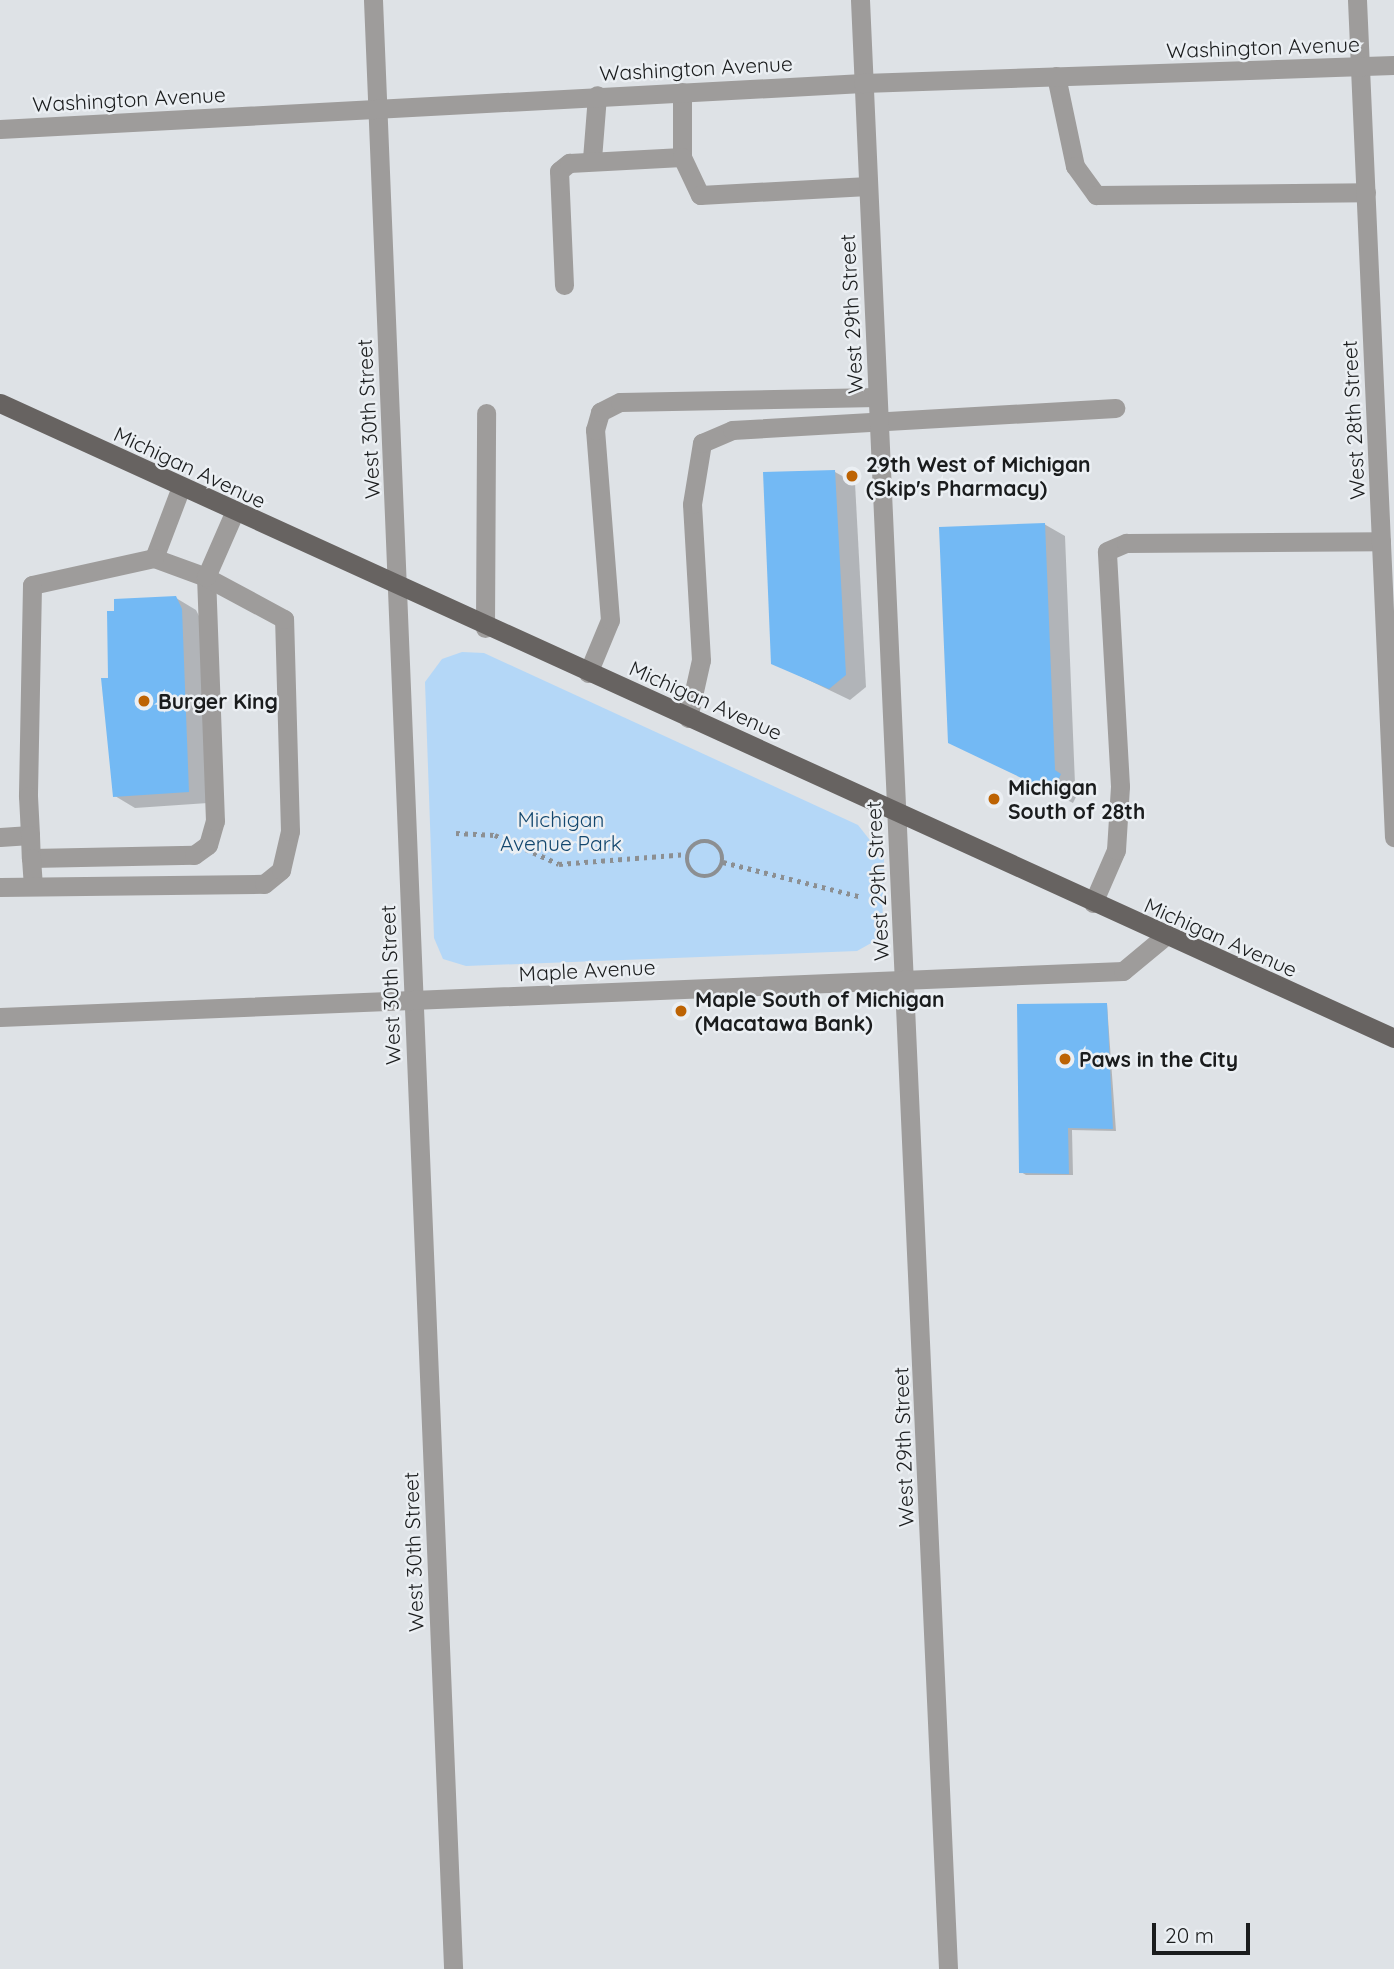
<!DOCTYPE html>
<html>
<head>
<meta charset="utf-8">
<style>
  body { margin:0 }
  #map { position:relative; width:1394px; height:1969px; overflow:hidden; background:#dee2e6; font-family:Quicksand,sans-serif }
  div>[style] { position:absolute }
  .green>* { inset:0; background:#b4d7f7 }
  .shadow>* { inset:0; background:#0003 }
  .building>* { inset:0; background:#73b9f4 }
  .path>* { height:4.5px; margin-top:-2.25px; transform-origin:0; background:repeating-linear-gradient(90deg,#8c8f92 0 3.5px,transparent 0 8.5px) }
  .path>.ring { margin:-2.25px; padding:0; box-sizing:content-box; background:none; border:4.5px solid #8c8f92; border-radius:50% }
  .service>* { height:19px; margin:-9.5px; padding:0 9.5px; transform-origin:9.5px; border-radius:9.5px; background:#9e9c9b }
  .minor>* { height:19px; margin:-9.5px; padding:0 9.5px; transform-origin:9.5px; border-radius:9.5px; background:#9e9c9b }
  .primary>* { height:19px; margin:-9.5px; padding:0 9.5px; transform-origin:9.5px; border-radius:9.5px; background:#676361 }
  .dots>* { width:19px; height:19px; translate:-50% -50%; box-sizing:border-box; border:4px solid #ebeff3; border-radius:50% }
  span { translate:-50% -50%; white-space:nowrap; text-align:center; line-height:1.15; -webkit-text-stroke:5px #ebeff3; paint-order:stroke }
  .street-label { font-size:21px; color:#1a1c1d }
  .poi-label { font-size:21px; color:#1a1c1d; font-weight:700 }
  .left { translate:0 -50%; text-align:left }
  .park-label { font-size:21px; color:#13476e }
  .scale { position:absolute; left:1152px; top:1923px; width:98px; height:32px; box-sizing:border-box; border:4px solid #1a1c1d; border-top:0; padding-left:9px; font-size:21px; line-height:24px; white-space:nowrap; color:#1a1c1d; -webkit-text-stroke:5px #ebeff3; paint-order:stroke }
</style>
</head>
<body>
<div id="map">
  <div class="green">
    <div style="clip-path:polygon(462px 652px,484px 653px,858px 825px,884px 858px,882px 937px,857px 951px,466px 966px,443px 959px,434px 938px,425px 682px,442px 659px)"></div>
  </div>
  <div class="shadow">
    <div style="clip-path:polygon(835px 472px,855px 483px,866px 687px,850px 700px,773px 663px)"></div>
    <div style="clip-path:polygon(1044px 524px,1065px 536px,1075px 784px,1081px 787px,1073px 803px,950px 742px)"></div>
    <div style="clip-path:polygon(176px 598px,196px 610px,202px 622px,208px 803px,135px 808px,115px 796px,103px 680px,110px 680px)"></div>
    <div style="clip-path:polygon(1107px 1004px,1116px 1131px,1072px 1130px,1073px 1175px,1026px 1175px,1021px 1172px)"></div>
  </div>
  <div class="building">
    <div style="clip-path:polygon(835px 470px,846px 675px,829px 689px,771px 664px,763px 472px)"></div>
    <div style="clip-path:polygon(1045px 523px,1055px 770px,1061px 774px,1053px 793px,948px 743px,939px 527px)"></div>
    <div style="clip-path:polygon(176px 596px,182px 609px,189px 792px,113px 797px,101px 678px,108px 678px,107px 611px,114px 611px,114px 599px)"></div>
    <div style="clip-path:polygon(1107px 1003px,1113px 1129px,1068px 1128px,1069px 1174px,1019px 1173px,1017px 1004px)"></div>
  </div>
  <div class="path">
    <div style="left:456px;top:833px;width:39px;rotate:3deg"></div>
    <div style="left:495px;top:835px;width:70px;rotate:24.4deg"></div>
    <div style="left:559px;top:864px;width:129px;rotate:-4.4deg"></div>
    <div class="ring" style="left:687px;top:841px;width:31.5px;height:31.5px"></div>
    <div style="left:723px;top:862px;width:143px;rotate:14.1deg"></div>
  </div>
  <div class="service">
    <div style="left:1056px;top:76px;width:92px;rotate:78.1deg"></div>
    <div style="left:1075px;top:166px;width:36px;rotate:54deg"></div>
    <div style="left:1096px;top:195px;width:270px;rotate:-0.6deg"></div>
    <div style="left:682px;top:92px;width:65px;rotate:90deg"></div>
    <div style="left:592px;top:159px;width:64px;rotate:-85.5deg"></div>
    <div style="left:564px;top:285px;width:114px;rotate:-92.5deg"></div>
    <div style="left:559px;top:171px;width:13px;rotate:-39deg"></div>
    <div style="left:569px;top:163px;width:113px;rotate:-3deg"></div>
    <div style="left:682px;top:157px;width:42px;rotate:64.7deg"></div>
    <div style="left:700px;top:195px;width:168px;rotate:-3.1deg"></div>
    <div style="left:154px;top:558px;width:76px;rotate:-69.2deg"></div>
    <div style="left:485px;top:628px;width:215px;rotate:-89.7deg"></div>
    <div style="left:588px;top:673px;width:57px;rotate:-67.5deg"></div>
    <div style="left:610px;top:620px;width:191px;rotate:-94.5deg"></div>
    <div style="left:595px;top:430px;width:19px;rotate:-74deg"></div>
    <div style="left:600px;top:412px;width:22px;rotate:-27deg"></div>
    <div style="left:620px;top:402px;width:257px;rotate:-1.1deg"></div>
    <div style="left:688px;top:718px;width:59px;rotate:-77.4deg"></div>
    <div style="left:701px;top:660px;width:156px;rotate:-93.3deg"></div>
    <div style="left:692px;top:504px;width:62px;rotate:-80.7deg"></div>
    <div style="left:702px;top:443px;width:33px;rotate:-23deg"></div>
    <div style="left:732px;top:430px;width:384px;rotate:-3.3deg"></div>
    <div style="left:0;top:837px;width:30px;rotate:-4deg"></div>
    <div style="left:31px;top:858px;width:163px;rotate:-1.1deg"></div>
    <div style="left:194px;top:855px;width:17px;rotate:-36deg"></div>
    <div style="left:208px;top:845px;width:25px;rotate:-74deg"></div>
    <div style="left:215px;top:821px;width:244px;rotate:-92.1deg"></div>
    <div style="left:206px;top:577px;width:55px;rotate:-159.9deg"></div>
    <div style="left:154px;top:558px;width:125px;rotate:167.5deg"></div>
    <div style="left:32px;top:585px;width:211px;rotate:91.1deg"></div>
    <div style="left:28px;top:796px;width:39px;rotate:87deg"></div>
    <div style="left:30px;top:835px;width:23px;rotate:88deg"></div>
    <div style="left:31px;top:858px;width:28px;rotate:86deg"></div>
    <div style="left:0;top:887px;width:264px;rotate:-0.7deg"></div>
    <div style="left:264px;top:884px;width:22px;rotate:-39deg"></div>
    <div style="left:281px;top:870px;width:40px;rotate:-77deg"></div>
    <div style="left:290px;top:831px;width:212px;rotate:-91.6deg"></div>
    <div style="left:284px;top:619px;width:89px;rotate:-151.7deg"></div>
    <div style="left:206px;top:577px;width:70px;rotate:-66.4deg"></div>
    <div style="left:1093px;top:903px;width:58px;rotate:-66.5deg"></div>
    <div style="left:1116px;top:850px;width:64px;rotate:-86.4deg"></div>
    <div style="left:1120px;top:786px;width:235px;rotate:-93.2deg"></div>
    <div style="left:1107px;top:551px;width:21px;rotate:-23deg"></div>
    <div style="left:1126px;top:543px;width:255px;rotate:-0.4deg"></div>
  </div>
  <div class="minor">
    <div style="left:373px;top:0;width:1971px;rotate:87.67deg"></div>
    <div style="left:860px;top:0;width:1971px;rotate:87.44deg"></div>
    <div style="left:1357px;top:0;width:838px;rotate:87.47deg"></div>
    <div style="left:0;top:129px;width:864px;rotate:-3.05deg"></div>
    <div style="left:863px;top:83px;width:531px;rotate:-1.94deg"></div>
    <div style="left:0;top:1017px;width:1124px;rotate:-2.35deg"></div>
    <div style="left:1123px;top:971px;width:53px;rotate:-39.7deg"></div>
  </div>
  <div class="primary">
    <div style="left:0;top:403px;width:1532px;rotate:24.49deg"></div>
  </div>
  <div class="dots">
    <div style="left:852px;top:476px;background:#bd6303"></div>
    <div style="left:144px;top:701px;background:#bd6303"></div>
    <div style="left:994px;top:799px;background:#bd6303"></div>
    <div style="left:681px;top:1011px;background:#bd6303"></div>
    <div style="left:1065px;top:1059px;background:#bd6303"></div>
  </div>
  <div class="street-label">
    <span style="left:1263px;top:47px;rotate:-2deg">Washington Avenue</span>
    <span style="left:696px;top:68px;rotate:-3deg">Washington Avenue</span>
    <span style="left:129px;top:99px;rotate:-3deg">Washington Avenue</span>
    <span style="left:851px;top:314px;rotate:-93deg">West 29th Street</span>
    <span style="left:368px;top:419px;rotate:-93deg">West 30th Street</span>
    <span style="left:1353px;top:420px;rotate:-93deg">West 28th Street</span>
    <span style="left:190px;top:467px;rotate:25deg">Michigan Avenue</span>
    <span style="left:706px;top:700px;rotate:24deg">Michigan Avenue</span>
    <span style="left:877px;top:881px;rotate:-93deg">West 29th Street</span>
    <span style="left:1221px;top:937px;rotate:24deg">Michigan Avenue</span>
    <span style="left:587px;top:970px;rotate:-3deg">Maple Avenue</span>
    <span style="left:390px;top:985px;rotate:-92deg">West 30th Street</span>
    <span style="left:903px;top:1447px;rotate:-92deg">West 29th Street</span>
    <span style="left:413px;top:1552px;rotate:-92deg">West 30th Street</span>
  </div>
  <div class="poi-label">
    <span class="left" style="left:866px;top:476px">29th West of Michigan<br>(Skip's Pharmacy)</span>
    <span class="left" style="left:158px;top:701px">Burger King</span>
    <span class="left" style="left:1008px;top:799px">Michigan<br>South of 28th</span>
    <span class="left" style="left:695px;top:1011px">Maple South of Michigan<br>(Macatawa Bank)</span>
    <span class="left" style="left:1079px;top:1059px">Paws in the City</span>
  </div>
  <div class="park-label">
    <span style="left:561px;top:831px">Michigan<br>Avenue Park</span>
  </div>
  <div class="scale">20 m</div>
</div>
</body>
</html>
